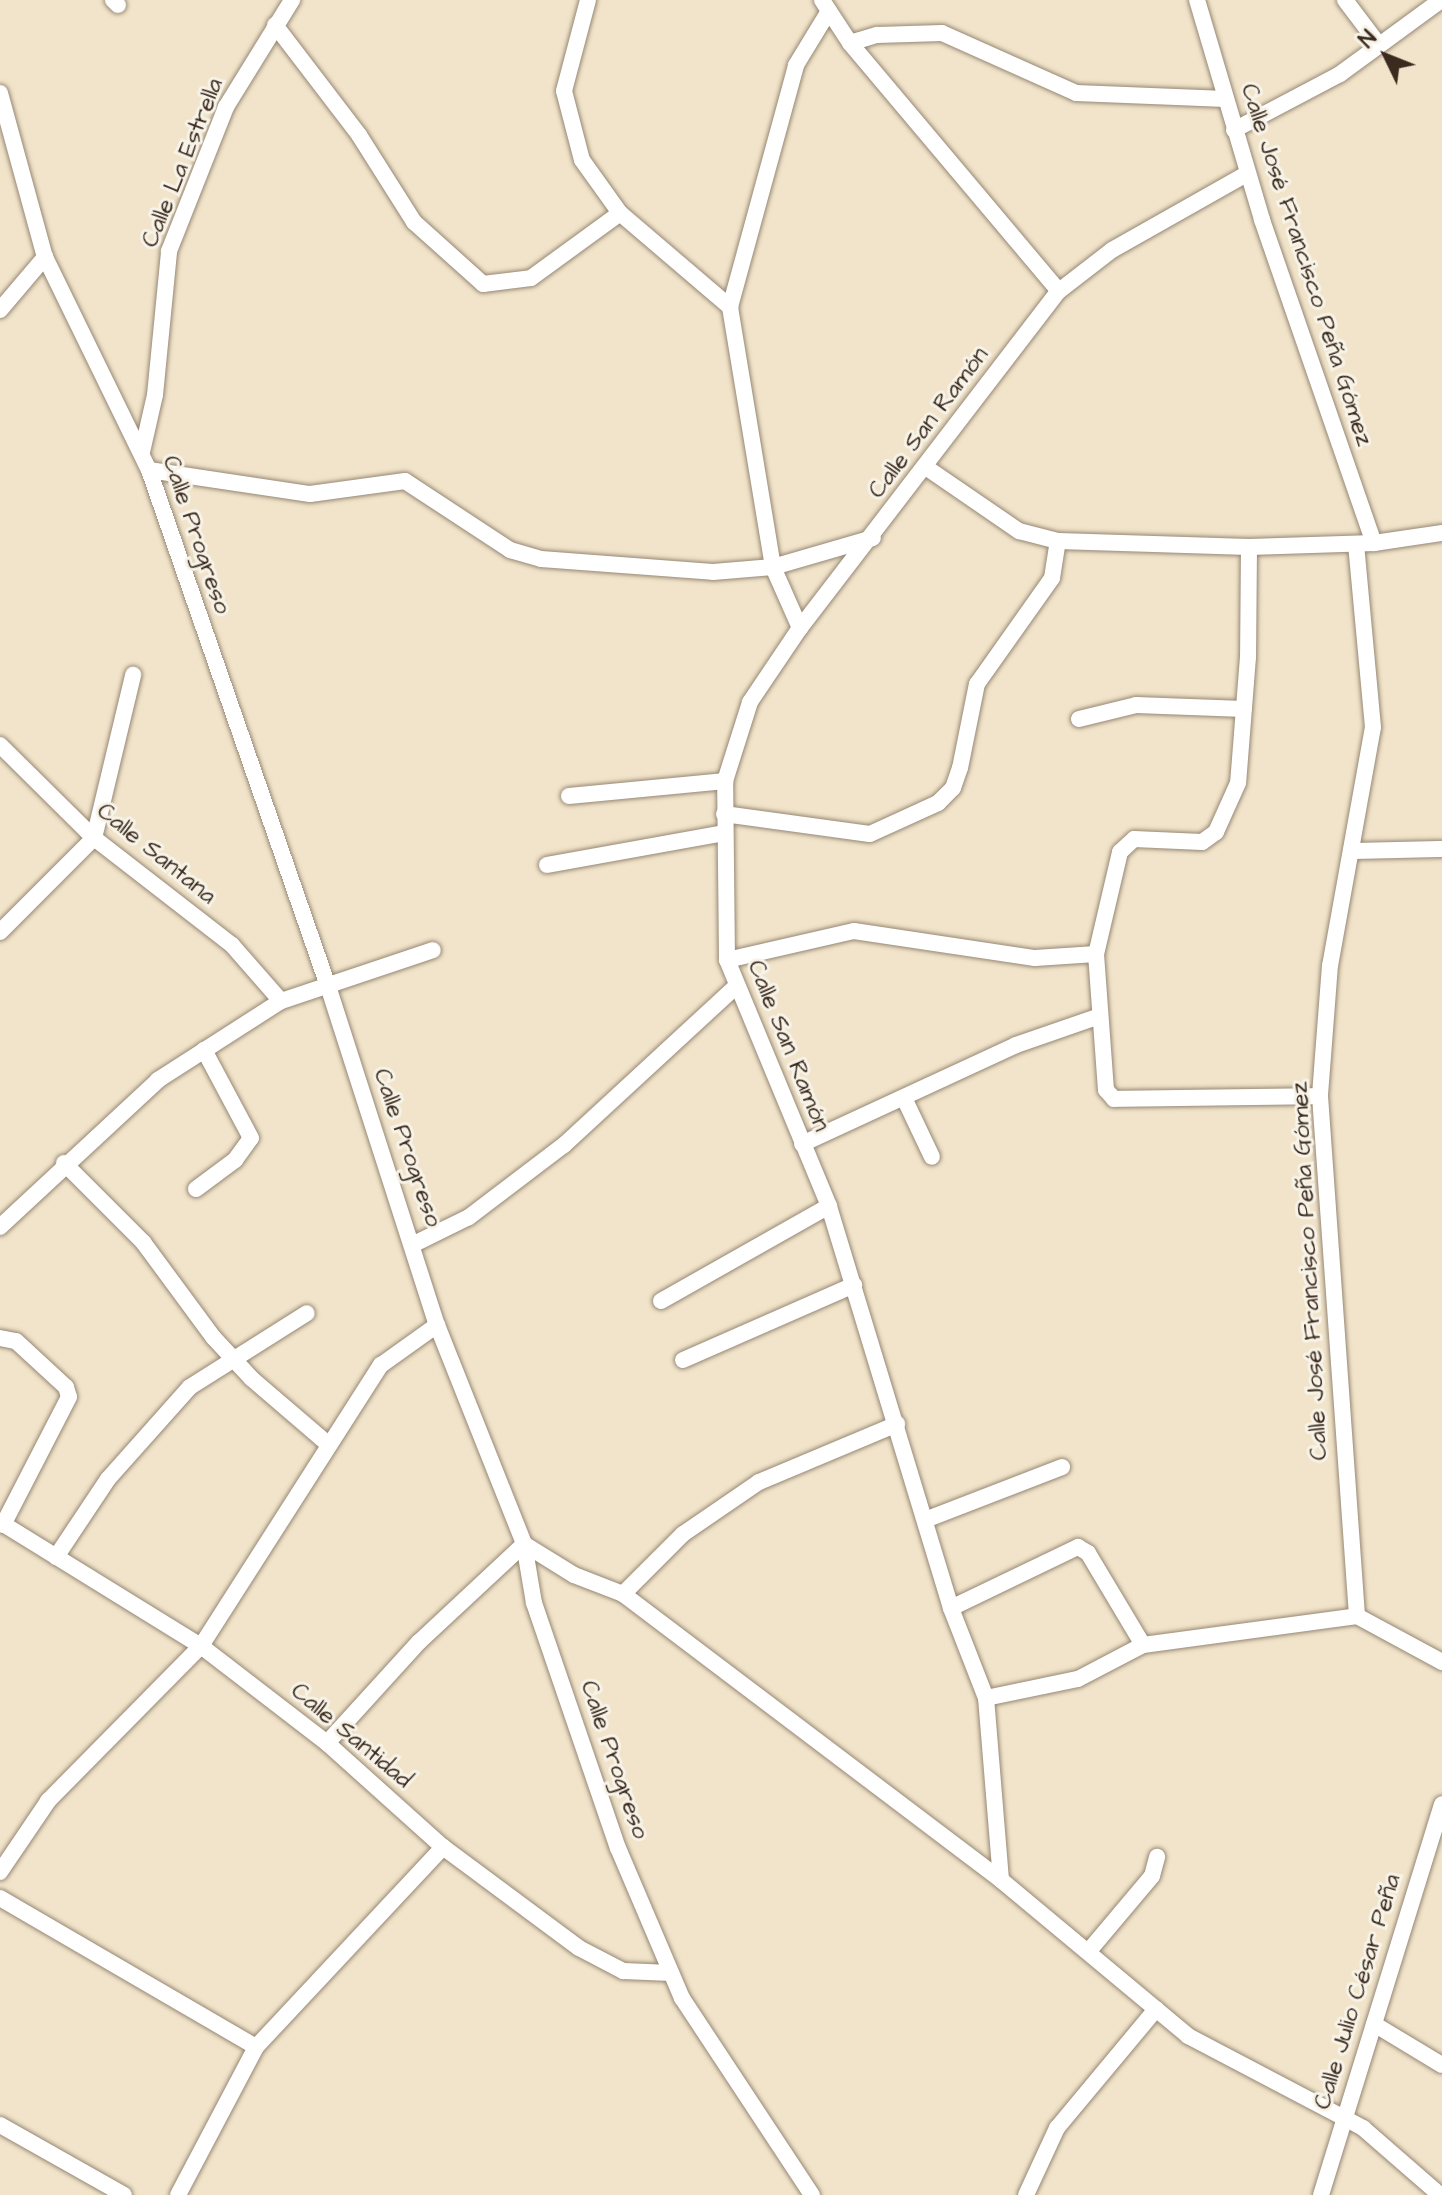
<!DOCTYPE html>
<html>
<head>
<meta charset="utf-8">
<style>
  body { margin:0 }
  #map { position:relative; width:1442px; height:2195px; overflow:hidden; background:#f1e4ca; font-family:"Architects Daughter",sans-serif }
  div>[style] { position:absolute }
  .roads { filter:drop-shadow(0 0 2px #968774) drop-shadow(0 0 2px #968774) }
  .street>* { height:16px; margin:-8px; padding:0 8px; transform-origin:8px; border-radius:8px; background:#fff }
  span { translate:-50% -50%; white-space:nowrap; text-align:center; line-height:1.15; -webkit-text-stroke:6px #f7f3e8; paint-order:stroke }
  .street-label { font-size:24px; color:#3b2a1e }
  .north { position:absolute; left:1346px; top:16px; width:80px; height:80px; -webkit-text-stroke:6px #f7f3e8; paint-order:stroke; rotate:313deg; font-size:22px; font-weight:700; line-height:32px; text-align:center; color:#3b2a1e }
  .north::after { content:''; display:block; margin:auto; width:28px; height:36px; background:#3b2a1e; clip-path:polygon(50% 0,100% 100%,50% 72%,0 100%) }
</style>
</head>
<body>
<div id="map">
  <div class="roads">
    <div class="street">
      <div style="left:113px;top:0;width:7px;rotate:45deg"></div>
      <div style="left:588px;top:0;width:94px;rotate:104.8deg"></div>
      <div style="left:564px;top:91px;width:71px;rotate:75.4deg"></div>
      <div style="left:582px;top:160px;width:65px;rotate:54.4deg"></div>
      <div style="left:620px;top:213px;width:145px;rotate:40.5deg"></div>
      <div style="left:822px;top:0;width:51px;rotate:56.9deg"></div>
      <div style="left:850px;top:43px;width:324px;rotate:49.9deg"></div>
      <div style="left:1197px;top:0;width:229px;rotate:73.5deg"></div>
      <div style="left:1262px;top:220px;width:342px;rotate:70.9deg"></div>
      <div style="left:1345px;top:0;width:56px;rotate:52.9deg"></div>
      <div style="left:275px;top:25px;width:138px;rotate:52.6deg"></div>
      <div style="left:359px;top:135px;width:103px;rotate:57.7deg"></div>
      <div style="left:414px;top:222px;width:93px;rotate:41.9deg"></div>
      <div style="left:483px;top:284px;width:48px;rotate:-7.1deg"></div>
      <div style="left:531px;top:278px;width:110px;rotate:-36.1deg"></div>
      <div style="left:850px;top:43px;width:28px;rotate:-17deg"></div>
      <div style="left:877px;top:35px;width:65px;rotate:-1.8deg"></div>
      <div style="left:942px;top:33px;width:147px;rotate:24.1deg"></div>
      <div style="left:1076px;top:93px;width:150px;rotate:2.3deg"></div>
      <div style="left:0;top:93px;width:170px;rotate:74.7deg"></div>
      <div style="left:45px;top:257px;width:237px;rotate:64deg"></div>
      <div style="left:149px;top:470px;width:546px;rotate:70.87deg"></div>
      <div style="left:328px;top:986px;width:356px;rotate:72.2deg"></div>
      <div style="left:437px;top:1325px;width:236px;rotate:68.3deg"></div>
      <div style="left:524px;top:1544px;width:60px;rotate:80.4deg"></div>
      <div style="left:534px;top:1603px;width:259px;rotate:71.1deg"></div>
      <div style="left:618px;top:1848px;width:163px;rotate:66.9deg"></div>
      <div style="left:682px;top:1998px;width:236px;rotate:56.6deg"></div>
      <div style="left:1234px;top:130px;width:120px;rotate:-27.8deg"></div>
      <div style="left:1340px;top:74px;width:125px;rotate:-36.2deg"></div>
      <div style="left:0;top:310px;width:70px;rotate:-49.7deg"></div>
      <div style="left:142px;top:452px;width:58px;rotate:-77.2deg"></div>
      <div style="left:155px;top:395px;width:145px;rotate:-84.4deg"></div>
      <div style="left:169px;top:251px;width:155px;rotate:-68.4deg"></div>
      <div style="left:226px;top:107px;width:126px;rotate:-58.3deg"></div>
      <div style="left:927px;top:468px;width:112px;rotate:34.4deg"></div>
      <div style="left:1019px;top:531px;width:40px;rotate:14.4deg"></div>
      <div style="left:1058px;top:541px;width:191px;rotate:1.8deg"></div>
      <div style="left:1249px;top:547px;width:125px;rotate:-1.8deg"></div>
      <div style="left:1374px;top:543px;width:69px;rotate:-8.4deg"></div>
      <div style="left:149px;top:470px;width:163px;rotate:8.5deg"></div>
      <div style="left:310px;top:494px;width:96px;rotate:-7.8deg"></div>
      <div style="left:405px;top:481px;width:126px;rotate:33.3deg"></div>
      <div style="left:510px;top:550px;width:32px;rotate:16deg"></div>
      <div style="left:541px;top:559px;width:172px;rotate:4.3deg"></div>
      <div style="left:713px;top:572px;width:60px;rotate:-4.8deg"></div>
      <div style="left:773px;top:567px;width:104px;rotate:-16.2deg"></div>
      <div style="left:1356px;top:544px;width:184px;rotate:84.7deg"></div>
      <div style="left:1373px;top:727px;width:242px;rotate:100.2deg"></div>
      <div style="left:1330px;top:965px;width:131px;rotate:94.4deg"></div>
      <div style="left:1320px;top:1096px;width:521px;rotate:85.93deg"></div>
      <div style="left:1249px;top:547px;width:110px;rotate:90.5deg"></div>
      <div style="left:1248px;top:657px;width:126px;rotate:94.5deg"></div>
      <div style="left:1238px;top:783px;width:54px;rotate:114.2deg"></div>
      <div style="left:1216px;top:832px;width:17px;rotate:144deg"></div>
      <div style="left:1202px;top:842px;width:68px;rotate:-177.5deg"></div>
      <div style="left:1134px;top:839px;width:19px;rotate:137deg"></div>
      <div style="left:1120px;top:852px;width:105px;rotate:103.2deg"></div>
      <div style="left:1096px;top:954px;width:136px;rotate:85.8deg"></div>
      <div style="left:1106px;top:1090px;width:12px;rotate:48deg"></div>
      <div style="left:1114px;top:1099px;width:206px;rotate:-0.8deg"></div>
      <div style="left:800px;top:628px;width:67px;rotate:-113.9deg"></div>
      <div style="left:773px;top:567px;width:264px;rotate:-99.4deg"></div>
      <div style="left:730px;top:307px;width:251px;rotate:-74.7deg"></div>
      <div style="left:796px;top:65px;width:63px;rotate:-58.6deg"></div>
      <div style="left:1079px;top:719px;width:59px;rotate:-13.8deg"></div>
      <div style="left:1136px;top:705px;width:108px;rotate:2.1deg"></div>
      <div style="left:0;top:745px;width:132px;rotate:44.7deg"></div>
      <div style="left:94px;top:838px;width:175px;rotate:37.8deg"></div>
      <div style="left:232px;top:945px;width:74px;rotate:48.8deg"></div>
      <div style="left:569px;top:796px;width:157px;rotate:-5.5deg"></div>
      <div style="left:724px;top:814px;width:147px;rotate:7.8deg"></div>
      <div style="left:870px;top:834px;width:75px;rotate:-24.5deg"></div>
      <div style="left:938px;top:803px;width:21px;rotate:-45deg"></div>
      <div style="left:953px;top:788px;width:21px;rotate:-71deg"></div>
      <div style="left:960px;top:768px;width:86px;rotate:-78.6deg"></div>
      <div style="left:977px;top:684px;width:130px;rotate:-54.7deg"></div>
      <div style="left:1052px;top:578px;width:37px;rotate:-81deg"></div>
      <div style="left:1351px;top:851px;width:91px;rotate:-1.3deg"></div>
      <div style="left:547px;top:865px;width:180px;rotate:-10.2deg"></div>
      <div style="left:0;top:932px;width:133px;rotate:-45deg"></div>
      <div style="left:94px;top:838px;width:168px;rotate:-76.5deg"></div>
      <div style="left:727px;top:960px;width:130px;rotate:-12.9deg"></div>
      <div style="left:854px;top:931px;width:183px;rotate:8.5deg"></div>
      <div style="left:1035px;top:958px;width:61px;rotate:-3.8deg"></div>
      <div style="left:904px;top:1098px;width:65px;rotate:64.6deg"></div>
      <div style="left:802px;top:1144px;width:236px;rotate:-24.8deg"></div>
      <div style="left:1016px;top:1045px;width:86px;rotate:-19.1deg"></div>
      <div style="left:64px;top:1163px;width:112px;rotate:45deg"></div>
      <div style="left:143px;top:1242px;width:118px;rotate:53.6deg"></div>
      <div style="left:213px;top:1337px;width:57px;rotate:47.1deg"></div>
      <div style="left:252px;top:1379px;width:101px;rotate:40.6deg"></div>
      <div style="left:196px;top:1189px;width:49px;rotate:-36.6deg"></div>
      <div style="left:235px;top:1160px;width:27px;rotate:-54deg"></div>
      <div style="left:251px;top:1138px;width:100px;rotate:-118.1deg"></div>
      <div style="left:0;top:1227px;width:216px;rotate:-42.9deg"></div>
      <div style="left:158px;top:1080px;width:146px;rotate:-32.7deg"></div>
      <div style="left:281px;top:1001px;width:160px;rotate:-18.5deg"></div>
      <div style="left:414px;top:1244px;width:61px;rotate:-26.1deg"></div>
      <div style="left:469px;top:1217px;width:119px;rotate:-37.2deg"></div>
      <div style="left:564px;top:1145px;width:233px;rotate:-42.7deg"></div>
      <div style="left:661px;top:1301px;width:193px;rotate:-29.5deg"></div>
      <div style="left:0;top:1338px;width:16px;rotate:11deg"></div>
      <div style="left:16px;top:1341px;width:68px;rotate:42.6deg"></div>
      <div style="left:66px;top:1387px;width:10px;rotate:73deg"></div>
      <div style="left:69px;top:1397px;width:144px;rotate:117.3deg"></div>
      <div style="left:683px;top:1360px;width:187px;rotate:-23.7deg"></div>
      <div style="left:925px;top:1520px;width:147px;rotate:-21.1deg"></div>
      <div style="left:0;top:1522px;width:236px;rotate:31.7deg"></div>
      <div style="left:201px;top:1646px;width:159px;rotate:37.6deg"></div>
      <div style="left:327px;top:1743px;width:156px;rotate:41.9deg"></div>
      <div style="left:443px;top:1847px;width:169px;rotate:36.6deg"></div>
      <div style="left:579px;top:1948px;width:50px;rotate:27.6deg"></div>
      <div style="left:623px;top:1971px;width:48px;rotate:2.4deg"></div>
      <div style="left:56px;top:1557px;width:94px;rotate:-56.3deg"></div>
      <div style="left:108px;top:1479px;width:123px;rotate:-48.3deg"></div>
      <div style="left:190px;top:1387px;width:138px;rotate:-32.3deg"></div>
      <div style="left:623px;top:1594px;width:85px;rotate:-45deg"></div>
      <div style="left:683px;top:1534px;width:92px;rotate:-34.4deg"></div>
      <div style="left:759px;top:1482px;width:150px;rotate:-22.8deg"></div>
      <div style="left:951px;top:1608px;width:141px;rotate:-25.7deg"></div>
      <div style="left:1078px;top:1547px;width:12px;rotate:31deg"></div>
      <div style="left:1088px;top:1553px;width:107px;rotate:59.1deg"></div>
      <div style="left:986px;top:1698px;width:94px;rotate:-11.7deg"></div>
      <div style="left:1078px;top:1679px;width:73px;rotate:-27.6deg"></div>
      <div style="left:1143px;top:1645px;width:216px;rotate:-7.7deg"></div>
      <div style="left:1357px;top:1616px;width:97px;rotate:28.4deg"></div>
      <div style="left:327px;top:1743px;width:137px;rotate:-47.7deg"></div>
      <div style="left:419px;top:1642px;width:144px;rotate:-43deg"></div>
      <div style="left:524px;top:1544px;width:59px;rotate:31.8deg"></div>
      <div style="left:574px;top:1575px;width:53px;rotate:21.2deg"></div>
      <div style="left:623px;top:1594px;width:474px;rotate:37.1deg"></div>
      <div style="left:1001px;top:1880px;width:244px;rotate:39.8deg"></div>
      <div style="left:1188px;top:2036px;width:198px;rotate:27.7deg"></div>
      <div style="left:1363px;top:2128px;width:102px;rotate:41deg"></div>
      <div style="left:0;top:1872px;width:86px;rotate:-55.9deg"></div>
      <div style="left:48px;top:1801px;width:218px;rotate:-45.4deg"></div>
      <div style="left:201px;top:1646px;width:334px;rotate:-57.4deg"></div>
      <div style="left:381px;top:1365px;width:69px;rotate:-35.5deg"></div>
      <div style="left:1001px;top:1880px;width:183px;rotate:-94.7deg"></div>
      <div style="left:986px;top:1698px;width:97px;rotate:-111.3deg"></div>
      <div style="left:951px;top:1608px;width:420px;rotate:-106.9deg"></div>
      <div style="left:829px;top:1206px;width:266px;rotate:-112.5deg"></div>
      <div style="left:727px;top:960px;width:179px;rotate:-90.6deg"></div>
      <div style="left:725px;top:781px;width:83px;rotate:-72.4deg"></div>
      <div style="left:750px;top:702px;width:89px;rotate:-56deg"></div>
      <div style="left:800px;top:628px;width:425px;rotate:-52.5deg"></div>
      <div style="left:1059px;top:291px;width:67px;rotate:-37.7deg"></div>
      <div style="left:1112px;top:250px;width:156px;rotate:-29.5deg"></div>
      <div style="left:0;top:1898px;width:296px;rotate:30.2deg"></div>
      <div style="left:1088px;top:1952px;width:99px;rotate:-49.9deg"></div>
      <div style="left:1152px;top:1876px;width:20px;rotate:-75deg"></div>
      <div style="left:1374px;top:2024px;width:79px;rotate:31.1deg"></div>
      <div style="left:0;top:2125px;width:142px;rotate:29.4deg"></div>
      <div style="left:178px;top:2195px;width:167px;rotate:-62.2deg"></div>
      <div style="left:256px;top:2047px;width:274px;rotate:-46.9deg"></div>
      <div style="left:1026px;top:2195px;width:74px;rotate:-65.2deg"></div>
      <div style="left:1057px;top:2128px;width:155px;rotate:-50.2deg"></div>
      <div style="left:1321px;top:2195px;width:409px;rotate:-72.8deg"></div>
    </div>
  </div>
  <div class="street-label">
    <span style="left:183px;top:163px;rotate:-68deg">Calle La Estrella</span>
    <span style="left:1306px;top:265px;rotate:72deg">Calle José Francisco Peña Gómez</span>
    <span style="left:929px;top:423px;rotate:-53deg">Calle San Ramón</span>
    <span style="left:196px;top:535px;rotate:71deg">Calle Progreso</span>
    <span style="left:156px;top:854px;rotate:39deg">Calle Santana</span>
    <span style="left:788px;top:1046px;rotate:68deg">Calle San Ramón</span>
    <span style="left:407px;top:1148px;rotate:71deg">Calle Progreso</span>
    <span style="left:1310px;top:1271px;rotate:-93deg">Calle José Francisco Peña Gómez</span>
    <span style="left:351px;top:1736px;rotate:40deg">Calle Santidad</span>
    <span style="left:614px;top:1760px;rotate:71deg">Calle Progreso</span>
    <span style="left:1358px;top:1992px;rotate:-73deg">Calle Julio César Peña</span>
  </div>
  <div class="north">N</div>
</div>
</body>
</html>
